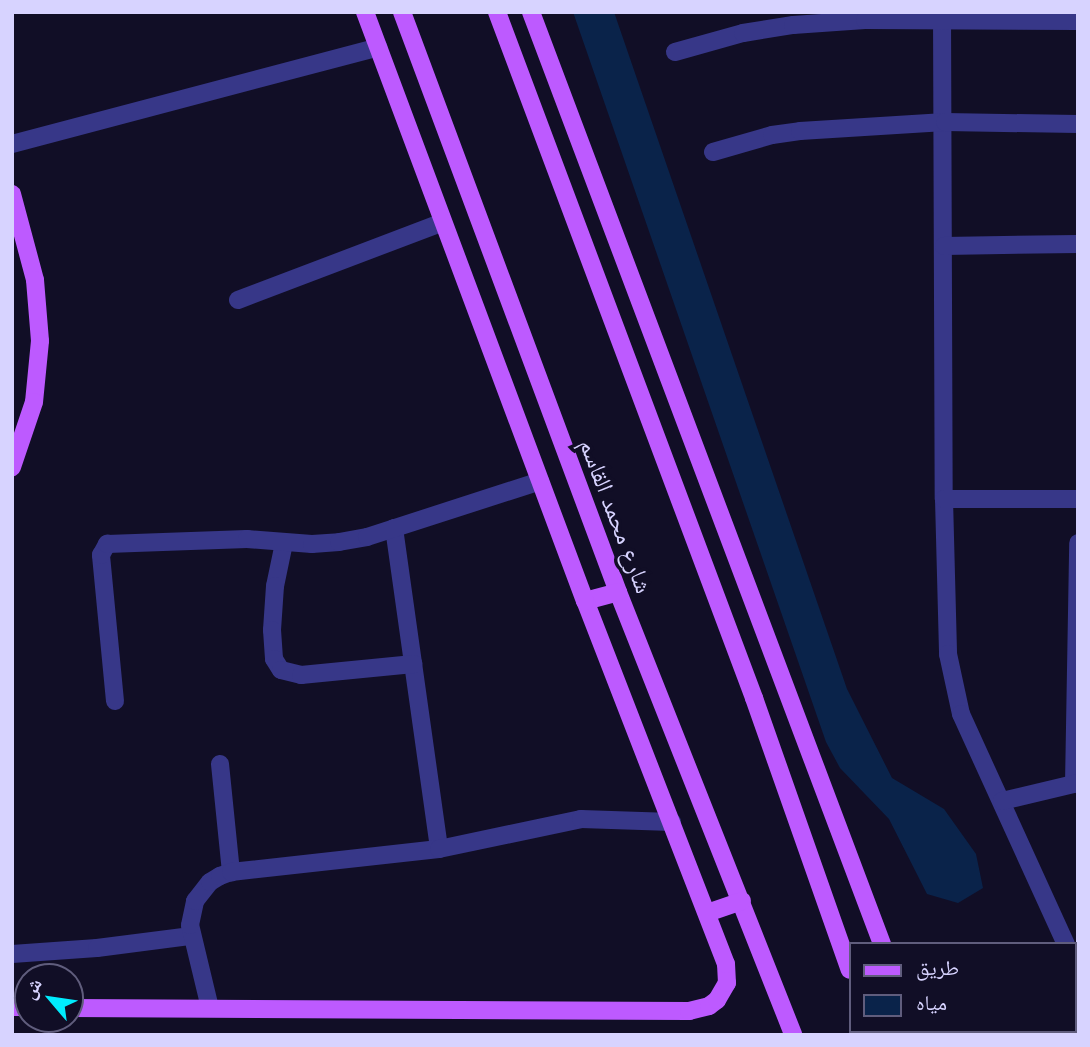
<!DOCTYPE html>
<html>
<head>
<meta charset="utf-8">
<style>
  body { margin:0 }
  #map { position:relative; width:1090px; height:1047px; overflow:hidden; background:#110e26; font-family:Jost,"Noto Naskh Arabic",sans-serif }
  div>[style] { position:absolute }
  .water>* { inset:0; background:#0a234a }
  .minor>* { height:18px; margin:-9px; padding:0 9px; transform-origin:9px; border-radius:9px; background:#373788 }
  .major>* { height:18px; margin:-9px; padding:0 9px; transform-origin:9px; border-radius:9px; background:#bd5aff }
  span { translate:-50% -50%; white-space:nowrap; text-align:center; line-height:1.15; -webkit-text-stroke:7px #110e26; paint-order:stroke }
  .street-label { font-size:24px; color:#d7d3ff }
  .frame { position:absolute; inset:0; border:14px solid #d7d3ff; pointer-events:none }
  .legend { position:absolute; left:849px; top:942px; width:228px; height:91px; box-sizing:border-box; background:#110e26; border:2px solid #605d7d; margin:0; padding:9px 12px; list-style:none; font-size:21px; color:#d7d3ff }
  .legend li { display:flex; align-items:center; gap:14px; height:35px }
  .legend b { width:35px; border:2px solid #605d7d }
  .north { position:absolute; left:14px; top:963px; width:70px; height:70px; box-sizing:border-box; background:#110e26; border:2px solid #605d7d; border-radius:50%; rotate:299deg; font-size:19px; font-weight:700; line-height:28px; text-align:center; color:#d7d3ff }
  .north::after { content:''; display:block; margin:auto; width:24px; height:32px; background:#00ecfe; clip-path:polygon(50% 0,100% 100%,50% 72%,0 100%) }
</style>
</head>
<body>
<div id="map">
  <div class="water">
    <div style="clip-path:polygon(573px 12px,614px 12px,847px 689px,892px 778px,944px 809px,976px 854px,983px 888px,958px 903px,927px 894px,889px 819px,840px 768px,826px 742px)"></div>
  </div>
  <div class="minor">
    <div style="left:942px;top:12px;width:487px;rotate:89.8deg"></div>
    <div style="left:944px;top:499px;width:155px;rotate:88.5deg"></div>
    <div style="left:948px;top:654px;width:61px;rotate:77.8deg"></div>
    <div style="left:961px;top:714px;width:253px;rotate:65.5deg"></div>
    <div style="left:675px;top:52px;width:71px;rotate:-15.6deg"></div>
    <div style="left:743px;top:33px;width:51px;rotate:-9.1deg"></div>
    <div style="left:793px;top:25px;width:72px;rotate:-4deg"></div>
    <div style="left:865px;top:20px;width:213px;rotate:0.3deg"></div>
    <div style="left:12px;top:144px;width:379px;rotate:-14.8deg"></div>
    <div style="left:713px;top:152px;width:61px;rotate:-16.1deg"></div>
    <div style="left:772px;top:135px;width:28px;rotate:-8deg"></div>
    <div style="left:800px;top:131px;width:145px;rotate:-3.6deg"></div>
    <div style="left:945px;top:122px;width:133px;rotate:0.9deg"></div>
    <div style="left:944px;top:246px;width:134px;rotate:-0.9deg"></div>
    <div style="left:238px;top:300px;width:219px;rotate:-20.8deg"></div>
    <div style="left:944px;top:499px;width:134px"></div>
    <div style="left:394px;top:528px;width:324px;rotate:82deg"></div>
    <div style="left:284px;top:543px;width:44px;rotate:101.8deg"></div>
    <div style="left:275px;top:586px;width:44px;rotate:93.9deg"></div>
    <div style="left:272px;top:630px;width:29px;rotate:86deg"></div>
    <div style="left:274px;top:659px;width:13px;rotate:58deg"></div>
    <div style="left:281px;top:670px;width:21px;rotate:14deg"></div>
    <div style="left:301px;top:675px;width:113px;rotate:-5.6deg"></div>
    <div style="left:115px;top:701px;width:147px;rotate:-95.5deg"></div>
    <div style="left:101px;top:555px;width:13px;rotate:-61deg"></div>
    <div style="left:107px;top:544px;width:140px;rotate:-2deg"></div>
    <div style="left:247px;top:539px;width:65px;rotate:4.4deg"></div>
    <div style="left:312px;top:544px;width:27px;rotate:-4deg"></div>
    <div style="left:339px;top:542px;width:28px;rotate:-10deg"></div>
    <div style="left:367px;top:537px;width:182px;rotate:-17.9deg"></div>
    <div style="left:220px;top:764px;width:109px;rotate:84.2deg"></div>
    <div style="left:1074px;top:784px;width:241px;rotate:-89deg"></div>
    <div style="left:1002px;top:801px;width:78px;rotate:-13.3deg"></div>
    <div style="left:12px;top:954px;width:85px;rotate:-4deg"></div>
    <div style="left:97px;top:948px;width:95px;rotate:-7.3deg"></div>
    <div style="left:1074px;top:961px;width:9px;rotate:63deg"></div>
    <div style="left:210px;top:1008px;width:85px;rotate:-103.5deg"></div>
    <div style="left:190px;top:925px;width:25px;rotate:-78deg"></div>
    <div style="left:195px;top:901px;width:24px;rotate:-52deg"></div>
    <div style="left:210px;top:882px;width:12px;rotate:-31deg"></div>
    <div style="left:220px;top:876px;width:12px;rotate:-20deg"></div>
    <div style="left:231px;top:872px;width:209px;rotate:-6.3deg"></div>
    <div style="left:439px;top:849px;width:145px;rotate:-11.9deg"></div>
    <div style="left:581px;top:819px;width:91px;rotate:1.9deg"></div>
  </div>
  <div class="major">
    <div style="left:402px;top:12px;width:619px;rotate:69.57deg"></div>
    <div style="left:618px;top:592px;width:476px;rotate:68.4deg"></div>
    <div style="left:497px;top:12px;width:733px;rotate:69.46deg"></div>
    <div style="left:754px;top:698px;width:288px;rotate:70.6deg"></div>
    <div style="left:531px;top:12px;width:996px;rotate:69.36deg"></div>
    <div style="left:12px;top:194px;width:89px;rotate:75deg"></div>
    <div style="left:35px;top:280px;width:61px;rotate:85.3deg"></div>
    <div style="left:40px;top:341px;width:61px;rotate:95.6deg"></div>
    <div style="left:34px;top:402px;width:69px;rotate:108.7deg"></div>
    <div style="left:585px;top:601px;width:34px;rotate:-15deg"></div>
    <div style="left:707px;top:913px;width:37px;rotate:-19deg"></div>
    <div style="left:12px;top:1007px;width:16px"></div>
    <div style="left:70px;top:1008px;width:619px;rotate:0.28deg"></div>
    <div style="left:689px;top:1011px;width:21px;rotate:-14deg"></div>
    <div style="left:709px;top:1006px;width:10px;rotate:-37deg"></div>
    <div style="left:717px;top:1000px;width:20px;rotate:-60deg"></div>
    <div style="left:727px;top:983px;width:19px;rotate:-93deg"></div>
    <div style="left:726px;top:964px;width:389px;rotate:-111.2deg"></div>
    <div style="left:585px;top:601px;width:629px;rotate:-110.48deg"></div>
    <div style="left:871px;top:1031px;width:4px;rotate:76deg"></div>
    <div style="left:934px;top:1031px;width:6px;rotate:45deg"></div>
  </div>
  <div class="street-label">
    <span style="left:616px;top:516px;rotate:69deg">شارع محمد القاسم</span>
  </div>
  <div class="frame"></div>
  <ul class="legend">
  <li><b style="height:9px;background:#bd5aff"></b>طريق</li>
  <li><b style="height:19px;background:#0a234a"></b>مياه</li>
  </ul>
  <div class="north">ش</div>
</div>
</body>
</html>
